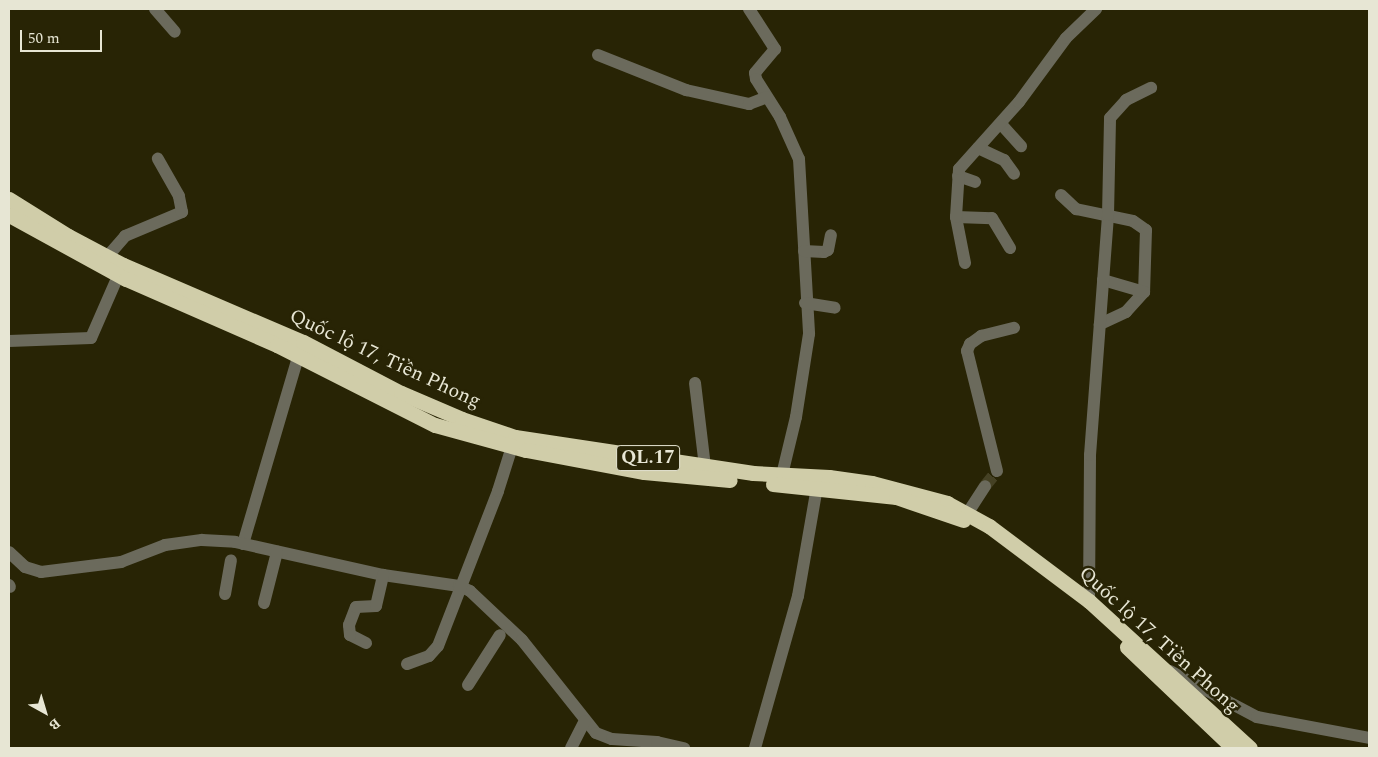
<!DOCTYPE html>
<html>
<head>
<meta charset="utf-8">
<style>
  body { margin:0 }
  #map { position:relative; width:1378px; height:757px; overflow:hidden; background:#282405; font-family:Spectral,serif }
  div>[style] { position:absolute }
  .minor-tunnel>* { height:12px; margin-top:-6px; transform-origin:0; background:repeating-linear-gradient(90deg,#454124 0 12px,transparent 0 18px) }
  .minor>* { height:12px; margin:-6px; padding:0 6px; transform-origin:6px; border-radius:6px; background:#6b6a5c }
  .highway>* { height:15px; margin:-7.5px; padding:0 7.5px; transform-origin:7.5px; border-radius:7.5px; background:#d0cda9 }
  span { translate:-50% -50%; white-space:nowrap; text-align:center; line-height:1.15; -webkit-text-stroke:5px #282405; paint-order:stroke }
  .shield-label span { padding:1px 4px; background:#282405; border:1px solid; border-radius:4px; -webkit-text-stroke-width:0 }
  .shield-label { font-size:19px; color:#e7e6d4; font-weight:700 }
  .street-label { font-size:20px; color:#e7e6d4 }
  .frame { position:absolute; inset:0; border:10px solid #e7e6d4; pointer-events:none }
  .north { position:absolute; left:20px; top:687px; width:50px; height:50px; -webkit-text-stroke:4px #282405; paint-order:stroke; rotate:141deg; font-size:14px; font-weight:700; line-height:20px; text-align:center; color:#e7e6d4 }
  .north::after { content:''; display:block; margin:auto; width:18px; height:22px; background:#e7e6d4; clip-path:polygon(50% 0,100% 100%,50% 72%,0 100%) }
  .scale { position:absolute; left:20px; top:30px; width:82px; height:22px; box-sizing:border-box; border:2px solid #e7e6d4; border-top:0; padding-left:6px; font-size:15px; line-height:18px; white-space:nowrap; color:#e7e6d4; -webkit-text-stroke:4px #282405; paint-order:stroke }
</style>
</head>
<body>
<div id="map">
  <div class="minor-tunnel">
    <div style="left:985px;top:486px;width:19px;rotate:-51deg"></div>
  </div>
  <div class="minor">
    <div style="left:155px;top:9px;width:30px;rotate:49deg"></div>
    <div style="left:749px;top:9px;width:48px;rotate:57deg"></div>
    <div style="left:775px;top:49px;width:31px;rotate:130deg"></div>
    <div style="left:755px;top:73px;width:6px;rotate:81deg"></div>
    <div style="left:756px;top:79px;width:45px;rotate:57.7deg"></div>
    <div style="left:780px;top:117px;width:46px;rotate:65.7deg"></div>
    <div style="left:799px;top:159px;width:175px;rotate:86.7deg"></div>
    <div style="left:809px;top:334px;width:84px;rotate:98.9deg"></div>
    <div style="left:796px;top:417px;width:60px;rotate:103.6deg"></div>
    <div style="left:598px;top:55px;width:95px;rotate:21.7deg"></div>
    <div style="left:686px;top:90px;width:65px;rotate:12.5deg"></div>
    <div style="left:749px;top:104px;width:19px;rotate:-21deg"></div>
    <div style="left:1001px;top:124px;width:30px;rotate:48deg"></div>
    <div style="left:978px;top:148px;width:29px;rotate:25deg"></div>
    <div style="left:1004px;top:160px;width:17px;rotate:54deg"></div>
    <div style="left:958px;top:176px;width:18px;rotate:19deg"></div>
    <div style="left:1061px;top:195px;width:21px;rotate:43deg"></div>
    <div style="left:1076px;top:209px;width:58px;rotate:11.9deg"></div>
    <div style="left:1133px;top:221px;width:16px;rotate:35deg"></div>
    <div style="left:1146px;top:230px;width:62px;rotate:91.8deg"></div>
    <div style="left:1144px;top:292px;width:27px;rotate:132deg"></div>
    <div style="left:1126px;top:312px;width:29px;rotate:155deg"></div>
    <div style="left:956px;top:217px;width:36px;rotate:2deg"></div>
    <div style="left:992px;top:218px;width:35px;rotate:59deg"></div>
    <div style="left:804px;top:251px;width:20px;rotate:3deg"></div>
    <div style="left:824px;top:252px;width:4px;rotate:-27deg"></div>
    <div style="left:828px;top:250px;width:15px;rotate:-79deg"></div>
    <div style="left:107px;top:257px;width:28px;rotate:-49deg"></div>
    <div style="left:125px;top:236px;width:62px;rotate:-22.8deg"></div>
    <div style="left:182px;top:212px;width:16px;rotate:-101deg"></div>
    <div style="left:179px;top:196px;width:43px;rotate:-119.6deg"></div>
    <div style="left:965px;top:263px;width:47px;rotate:-101.1deg"></div>
    <div style="left:956px;top:217px;width:48px;rotate:-86.4deg"></div>
    <div style="left:959px;top:169px;width:90px;rotate:-48.2deg"></div>
    <div style="left:1019px;top:102px;width:79px;rotate:-53.7deg"></div>
    <div style="left:1066px;top:38px;width:42px;rotate:-44deg"></div>
    <div style="left:1103px;top:280px;width:43px;rotate:16.3deg"></div>
    <div style="left:805px;top:303px;width:30px;rotate:9deg"></div>
    <div style="left:9px;top:341px;width:82px;rotate:-2.1deg"></div>
    <div style="left:91px;top:338px;width:77px;rotate:-66.4deg"></div>
    <div style="left:695px;top:383px;width:85px;rotate:83.2deg"></div>
    <div style="left:997px;top:471px;width:124px;rotate:-104deg"></div>
    <div style="left:967px;top:351px;width:8px;rotate:-67deg"></div>
    <div style="left:970px;top:344px;width:14px;rotate:-36deg"></div>
    <div style="left:981px;top:336px;width:34px;rotate:-14deg"></div>
    <div style="left:967px;top:514px;width:33px;rotate:-57deg"></div>
    <div style="left:243px;top:544px;width:205px;rotate:-73.6deg"></div>
    <div style="left:9px;top:552px;width:22px;rotate:43deg"></div>
    <div style="left:25px;top:567px;width:17px;rotate:17deg"></div>
    <div style="left:41px;top:572px;width:81px;rotate:-7.1deg"></div>
    <div style="left:121px;top:562px;width:47px;rotate:-21.1deg"></div>
    <div style="left:165px;top:545px;width:37px;rotate:-8deg"></div>
    <div style="left:202px;top:540px;width:33px;rotate:3deg"></div>
    <div style="left:235px;top:542px;width:152px;rotate:12.6deg"></div>
    <div style="left:383px;top:575px;width:77px;rotate:8.2deg"></div>
    <div style="left:459px;top:586px;width:12px;rotate:24deg"></div>
    <div style="left:470px;top:591px;width:71px;rotate:43.3deg"></div>
    <div style="left:522px;top:640px;width:119px;rotate:51.5deg"></div>
    <div style="left:596px;top:733px;width:17px;rotate:21deg"></div>
    <div style="left:612px;top:739px;width:45px;rotate:3.8deg"></div>
    <div style="left:657px;top:742px;width:28px;rotate:13deg"></div>
    <div style="left:9px;top:585px;width:2px;rotate:63deg"></div>
    <div style="left:225px;top:594px;width:34px;rotate:-80deg"></div>
    <div style="left:1089px;top:601px;width:146px;rotate:-89.6deg"></div>
    <div style="left:1090px;top:455px;width:241px;rotate:-85.7deg"></div>
    <div style="left:1108px;top:215px;width:97px;rotate:-88.8deg"></div>
    <div style="left:1110px;top:118px;width:24px;rotate:-48deg"></div>
    <div style="left:1126px;top:100px;width:28px;rotate:-26deg"></div>
    <div style="left:264px;top:603px;width:53px;rotate:-75.7deg"></div>
    <div style="left:366px;top:643px;width:18px;rotate:-153deg"></div>
    <div style="left:350px;top:635px;width:10px;rotate:-96deg"></div>
    <div style="left:349px;top:625px;width:19px;rotate:-69deg"></div>
    <div style="left:356px;top:607px;width:20px;rotate:-3deg"></div>
    <div style="left:376px;top:606px;width:32px;rotate:-77deg"></div>
    <div style="left:407px;top:664px;width:23px;rotate:-20deg"></div>
    <div style="left:429px;top:656px;width:13px;rotate:-48deg"></div>
    <div style="left:438px;top:646px;width:166px;rotate:-68.8deg"></div>
    <div style="left:498px;top:491px;width:57px;rotate:-72.5deg"></div>
    <div style="left:1170px;top:671px;width:98px;rotate:27.9deg"></div>
    <div style="left:1257px;top:717px;width:114px;rotate:10.6deg"></div>
    <div style="left:468px;top:685px;width:59px;rotate:-57.4deg"></div>
    <div style="left:571px;top:748px;width:30px;rotate:-63deg"></div>
    <div style="left:755px;top:748px;width:158px;rotate:-74.2deg"></div>
    <div style="left:798px;top:596px;width:117px;rotate:-80.1deg"></div>
  </div>
  <div class="highway">
    <div style="left:9px;top:199px;width:70px;rotate:32.1deg"></div>
    <div style="left:68px;top:236px;width:62px;rotate:27.8deg"></div>
    <div style="left:123px;top:265px;width:196px;rotate:23.2deg"></div>
    <div style="left:303px;top:342px;width:110px;rotate:27.5deg"></div>
    <div style="left:401px;top:393px;width:66px;rotate:23.1deg"></div>
    <div style="left:462px;top:419px;width:56px;rotate:18.8deg"></div>
    <div style="left:515px;top:437px;width:241px;rotate:8.6deg"></div>
    <div style="left:753px;top:473px;width:76px;rotate:3deg"></div>
    <div style="left:829px;top:477px;width:43px;rotate:7.9deg"></div>
    <div style="left:872px;top:483px;width:78px;rotate:14.9deg"></div>
    <div style="left:947px;top:503px;width:48px;rotate:28.7deg"></div>
    <div style="left:989px;top:526px;width:125px;rotate:36.9deg"></div>
    <div style="left:1089px;top:601px;width:218px;rotate:42.4deg"></div>
    <div style="left:9px;top:215px;width:133px;rotate:28.7deg"></div>
    <div style="left:126px;top:279px;width:165px;rotate:23.6deg"></div>
    <div style="left:277px;top:345px;width:177px;rotate:26.9deg"></div>
    <div style="left:435px;top:425px;width:94px;rotate:15.4deg"></div>
    <div style="left:526px;top:450px;width:120px;rotate:10.6deg"></div>
    <div style="left:644px;top:472px;width:86px;rotate:5.3deg"></div>
    <div style="left:773px;top:484px;width:124px;rotate:6deg"></div>
    <div style="left:896px;top:497px;width:71px;rotate:18.9deg"></div>
    <div style="left:1127px;top:647px;width:146px;rotate:43.6deg"></div>
  </div>
  <div class="shield-label">
    <span style="left:648px;top:458px">QL.17</span>
  </div>
  <div class="street-label">
    <span style="left:385px;top:359px;rotate:25deg">Quốc lộ 17, Tiền Phong</span>
    <span style="left:1159px;top:640px;rotate:42deg">Quốc lộ 17, Tiền Phong</span>
  </div>
  <div class="frame"></div>
  <div class="north">B</div>
  <div class="scale">50 m</div>
</div>
</body>
</html>
